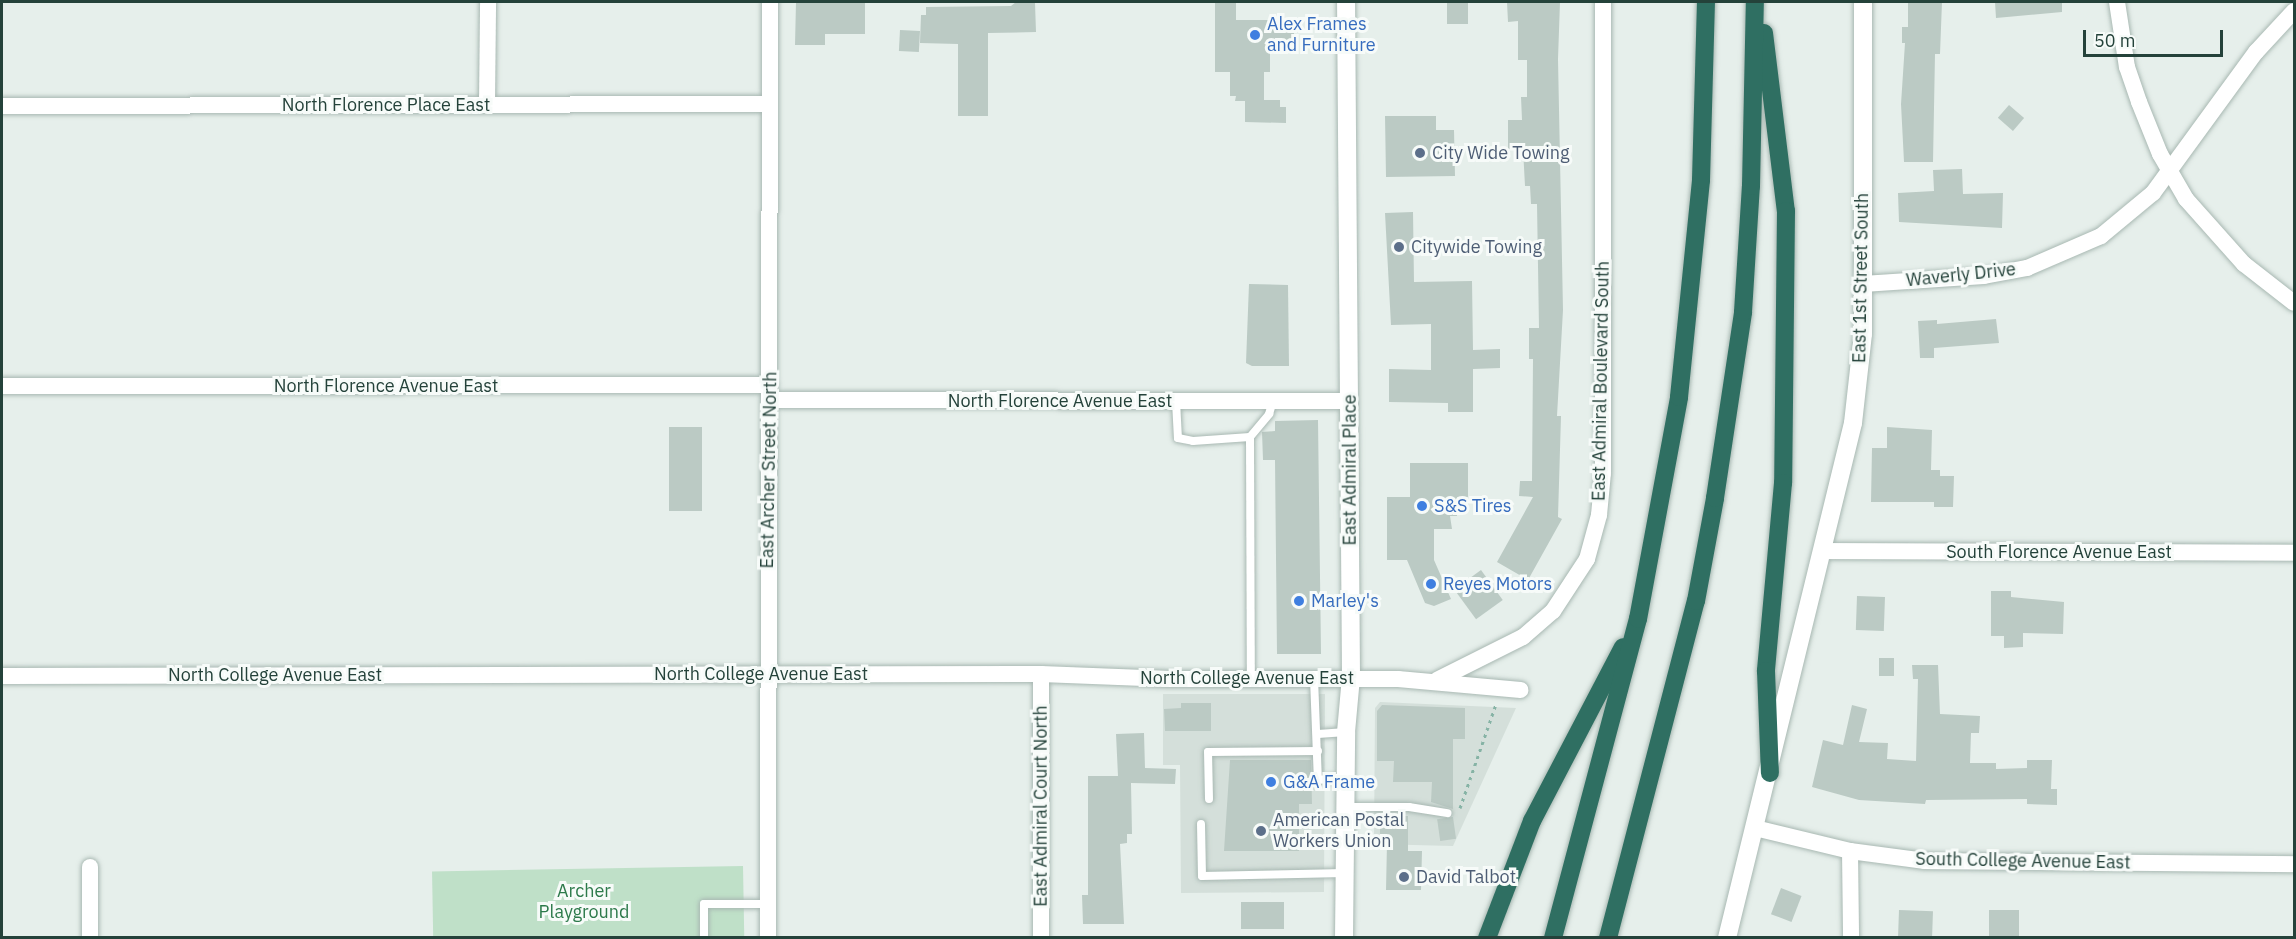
<!DOCTYPE html>
<html>
<head>
<meta charset="utf-8">
<style>
  body { margin:0 }
  #map { position:relative; width:2296px; height:939px; overflow:hidden; background:#e6efeb; font-family:"IBM Plex Sans",sans-serif }
  div>[style] { position:absolute }
  .built>* { inset:0; background:#d4dfda }
  .green>* { inset:0; background:#bfe0c8; transform-origin:0 0 }
  .building>* { inset:0; background:#bbcac4; transform-origin:0 0 }
  .path>* { height:3px; margin-top:-1.5px; transform-origin:0; background:repeating-linear-gradient(90deg,#86b3a5 0 3px,transparent 0 7.5px) }
  .roads { filter:drop-shadow(0 0 2px #a8b8b2) drop-shadow(0 0 2px #a8b8b2) }
  .service>* { height:8px; margin:-4px; padding:0 4px; transform-origin:4px; border-radius:4px; background:#fff }
  .minor>* { height:16px; margin:-8px; padding:0 8px; transform-origin:8px; border-radius:8px; background:#fff }
  .secondary>* { height:18px; margin:-9px; padding:0 9px; transform-origin:9px; border-radius:9px; background:#fff }
  .motorway>* { height:18px; margin:-9px; padding:0 9px; transform-origin:9px; border-radius:9px; background:#2f6f62 }
  .dots>* { width:16px; height:16px; translate:-50% -50%; box-sizing:border-box; border:3px solid #f7fbf9; border-radius:50% }
  span { translate:-50% -50%; white-space:nowrap; text-align:center; line-height:1.15; -webkit-text-stroke:6px #f7fbf9; paint-order:stroke }
  .shop-label { font-size:18px; color:#366cbe }
  .left { translate:0 -50%; text-align:left }
  .street-label { font-size:18px; color:#24423a }
  .service-label { font-size:18px; color:#4e5e75 }
  .park-label { font-size:18px; color:#2d7a4b }
  .frame { position:absolute; inset:0; border:3px solid #24423a; pointer-events:none }
  .scale { position:absolute; left:2083px; top:30px; width:140px; height:27px; box-sizing:border-box; border:3px solid #24423a; border-top:0; padding-left:8px; font-size:18px; line-height:21px; white-space:nowrap; color:#24423a; -webkit-text-stroke:4px #f7fbf9; paint-order:stroke }
</style>
</head>
<body>
<div id="map">
  <div class="built">
    <div style="clip-path:polygon(1163px 694px,1325px 694px,1324px 892px,1181px 893px,1180px 765px,1163px 765px)"></div>
    <div style="clip-path:polygon(1380px 702px,1516px 708px,1453px 846px,1374px 844px,1375px 708px)"></div>
  </div>
  <div class="green">
    <div style="left:743px;top:866px;width:71px;height:311px;rotate:89deg"></div>
  </div>
  <div class="building">
    <div style="clip-path:polygon(796px 2px,865px 2px,865px 34px,825px 34px,825px 45px,795px 45px)"></div>
    <div style="clip-path:polygon(1016px 2px,1035px 3px,1036px 32px,988px 33px,988px 116px,958px 116px,958px 44px,920px 43px,921px 15px,926px 15px,926px 7px,1011px 6px)"></div>
    <div style="clip-path:polygon(1215px 2px,1236px 2px,1236px 20px,1294px 20px,1294px 49px,1270px 49px,1270px 72px,1264px 72px,1264px 100px,1280px 100px,1280px 107px,1286px 107px,1286px 123px,1245px 122px,1245px 101px,1235px 101px,1236px 96px,1230px 96px,1230px 72px,1215px 72px)"></div>
    <div style="left:1447px;top:2px;width:21px;height:22px"></div>
    <div style="clip-path:polygon(1507px 2px,1560px 2px,1558px 59px,1563px 310px,1557px 416px,1561px 416px,1558px 517px,1562px 519px,1528px 580px,1497px 562px,1533px 497px,1519px 496px,1520px 481px,1532px 481px,1533px 359px,1529px 359px,1529px 328px,1539px 328px,1537px 204px,1531px 204px,1530px 186px,1525px 186px,1523px 149px,1508px 149px,1508px 120px,1522px 120px,1521px 97px,1527px 97px,1527px 60px,1518px 60px,1518px 21px,1508px 22px)"></div>
    <div style="clip-path:polygon(1908px 2px,1942px 2px,1940px 54px,1935px 54px,1933px 162px,1904px 162px,1901px 104px,1905px 43px,1902px 43px,1902px 27px,1908px 27px)"></div>
    <div style="clip-path:polygon(1995px 2px,2062px 2px,2062px 12px,1996px 18px)"></div>
    <div style="left:900px;top:30px;width:20px;height:21px;rotate:3deg"></div>
    <div style="left:2009px;top:105px;width:20px;height:17px;rotate:41deg"></div>
    <div style="clip-path:polygon(1385px 116px,1436px 116px,1436px 130px,1454px 130px,1455px 176px,1386px 177px)"></div>
    <div style="clip-path:polygon(1962px 169px,1963px 194px,2003px 193px,2002px 228px,1899px 222px,1898px 193px,1934px 191px,1933px 170px)"></div>
    <div style="clip-path:polygon(1413px 212px,1414px 282px,1472px 281px,1473px 350px,1500px 349px,1500px 368px,1473px 369px,1473px 412px,1448px 412px,1448px 403px,1389px 402px,1389px 369px,1431px 370px,1431px 324px,1391px 325px,1385px 213px)"></div>
    <div style="clip-path:polygon(1249px 284px,1288px 285px,1289px 366px,1252px 366px,1246px 363px)"></div>
    <div style="clip-path:polygon(1996px 319px,1999px 343px,1934px 348px,1934px 358px,1920px 358px,1918px 321px,1937px 320px,1937px 324px)"></div>
    <div style="clip-path:polygon(1318px 420px,1321px 654px,1277px 654px,1275px 460px,1263px 460px,1262px 432px,1275px 431px,1275px 421px)"></div>
    <div style="left:669px;top:427px;width:33px;height:84px"></div>
    <div style="clip-path:polygon(1887px 427px,1932px 430px,1931px 470px,1940px 470px,1940px 476px,1954px 476px,1953px 507px,1934px 507px,1934px 502px,1871px 502px,1872px 448px,1887px 448px)"></div>
    <div style="clip-path:polygon(1410px 463px,1468px 463px,1468px 497px,1457px 497px,1457px 516px,1450px 516px,1452px 529px,1434px 529px,1434px 560px,1451px 599px,1434px 606px,1425px 603px,1407px 560px,1387px 560px,1387px 497px,1410px 497px)"></div>
    <div style="left:1481px;top:570px;width:37px;height:33px;rotate:54deg"></div>
    <div style="clip-path:polygon(1991px 591px,2011px 591px,2011px 597px,2064px 602px,2063px 634px,2023px 633px,2023px 647px,2004px 648px,2004px 636px,1991px 636px)"></div>
    <div style="left:1857px;top:596px;width:28px;height:34px;rotate:2deg"></div>
    <div style="left:1879px;top:658px;width:15px;height:18px"></div>
    <div style="clip-path:polygon(1912px 665px,1938px 665px,1940px 714px,1980px 716px,1979px 733px,1971px 733px,1970px 763px,1996px 763px,1996px 769px,2027px 768px,2027px 760px,2052px 760px,2051px 789px,2057px 789px,2057px 805px,2027px 804px,2027px 799px,1926px 800px,1925px 804px,1859px 800px,1812px 787px,1823px 740px,1843px 745px,1852px 705px,1867px 709px,1859px 742px,1888px 743px,1887px 759px,1916px 761px,1918px 679px,1913px 679px)"></div>
    <div style="clip-path:polygon(1181px 703px,1211px 703px,1211px 731px,1165px 731px,1164px 709px,1181px 708px)"></div>
    <div style="clip-path:polygon(1382px 705px,1465px 708px,1465px 739px,1453px 739px,1453px 809px,1431px 802px,1432px 782px,1393px 782px,1394px 761px,1377px 761px,1377px 711px)"></div>
    <div style="clip-path:polygon(1144px 733px,1145px 768px,1176px 769px,1175px 784px,1131px 783px,1132px 834px,1127px 834px,1127px 843px,1120px 844px,1124px 924px,1083px 924px,1082px 895px,1088px 895px,1088px 776px,1118px 776px,1116px 734px)"></div>
    <div style="clip-path:polygon(1230px 760px,1311px 760px,1312px 804px,1299px 804px,1299px 851px,1224px 851px)"></div>
    <div style="clip-path:polygon(1380px 816px,1408px 816px,1408px 851px,1422px 851px,1421px 890px,1386px 890px,1387px 843px,1380px 843px)"></div>
    <div style="left:1453px;top:817px;width:22px;height:16px;rotate:82deg"></div>
    <div style="left:1781px;top:888px;width:22px;height:28px;rotate:21deg"></div>
    <div style="left:1241px;top:902px;width:43px;height:27px"></div>
    <div style="left:1899px;top:910px;width:34px;height:26px;rotate:2deg"></div>
    <div style="left:1989px;top:910px;width:30px;height:28px"></div>
  </div>
  <div class="path">
    <div style="left:1460px;top:808px;width:110px;rotate:-70.9deg"></div>
  </div>
  <div class="roads">
    <div class="service">
      <div style="left:1176px;top:401px;width:37px;rotate:87deg"></div>
      <div style="left:1178px;top:438px;width:15px;rotate:11deg"></div>
      <div style="left:1193px;top:441px;width:57px;rotate:-4deg"></div>
      <div style="left:1250px;top:437px;width:30px;rotate:-50deg"></div>
      <div style="left:1269px;top:414px;width:14px;rotate:-73deg"></div>
      <div style="left:1250px;top:437px;width:241px;rotate:89.8deg"></div>
      <div style="left:1314px;top:678px;width:102px;rotate:87.8deg"></div>
      <div style="left:1318px;top:780px;width:28px;rotate:-6deg"></div>
      <div style="left:1318px;top:734px;width:28px;rotate:-4deg"></div>
      <div style="left:1209px;top:799px;width:47px;rotate:-91.2deg"></div>
      <div style="left:1208px;top:752px;width:110px;rotate:-0.5deg"></div>
      <div style="left:1346px;top:807px;width:63px"></div>
      <div style="left:1409px;top:807px;width:39px;rotate:9deg"></div>
      <div style="left:1201px;top:824px;width:52px;rotate:88.9deg"></div>
      <div style="left:1202px;top:876px;width:143px;rotate:-1.2deg"></div>
      <div style="left:704px;top:938px;width:34px;rotate:-90deg"></div>
      <div style="left:704px;top:904px;width:64px"></div>
    </div>
    <div class="minor">
      <div style="left:2117px;top:2px;width:66px;rotate:81.3deg"></div>
      <div style="left:2127px;top:67px;width:37px;rotate:71deg"></div>
      <div style="left:2139px;top:102px;width:56px;rotate:68deg"></div>
      <div style="left:2160px;top:154px;width:52px;rotate:60deg"></div>
      <div style="left:2186px;top:199px;width:87px;rotate:48.3deg"></div>
      <div style="left:2244px;top:264px;width:63px;rotate:38deg"></div>
      <div style="left:487px;top:104px;width:102px;rotate:-89.4deg"></div>
      <div style="left:2px;top:106px;width:768px;rotate:-0.15deg"></div>
      <div style="left:1863px;top:284px;width:121px;rotate:-3.8deg"></div>
      <div style="left:1984px;top:276px;width:44px;rotate:-10.5deg"></div>
      <div style="left:2027px;top:268px;width:81px;rotate:-23.4deg"></div>
      <div style="left:2101px;top:236px;width:67px;rotate:-39.6deg"></div>
      <div style="left:2153px;top:193px;width:175px;rotate:-53.9deg"></div>
      <div style="left:2256px;top:52px;width:56px;rotate:-47.2deg"></div>
      <div style="left:2px;top:386px;width:768px;rotate:-0.07deg"></div>
      <div style="left:770px;top:400px;width:580px;rotate:0.1deg"></div>
      <div style="left:1824px;top:551px;width:470px;rotate:0.2deg"></div>
      <div style="left:1041px;top:674px;width:264px;rotate:90deg"></div>
      <div style="left:2px;top:676px;width:1039px;rotate:-0.11deg"></div>
      <div style="left:1041px;top:674px;width:129px;rotate:2.2deg"></div>
      <div style="left:1170px;top:679px;width:228px"></div>
      <div style="left:1398px;top:679px;width:123px;rotate:5.1deg"></div>
      <div style="left:1437px;top:680px;width:96px;rotate:-26.6deg"></div>
      <div style="left:1523px;top:637px;width:40px;rotate:-41deg"></div>
      <div style="left:1553px;top:611px;width:62px;rotate:-56.8deg"></div>
      <div style="left:1587px;top:559px;width:46px;rotate:-74.7deg"></div>
      <div style="left:1599px;top:515px;width:42px;rotate:-84.6deg"></div>
      <div style="left:1603px;top:473px;width:471px;rotate:-90deg"></div>
      <div style="left:1755px;top:828px;width:98px;rotate:13.6deg"></div>
      <div style="left:1850px;top:851px;width:76px;rotate:7.6deg"></div>
      <div style="left:1925px;top:861px;width:369px;rotate:0.5deg"></div>
      <div style="left:1850px;top:851px;width:87px;rotate:89.3deg"></div>
      <div style="left:90px;top:867px;width:71px;rotate:90deg"></div>
      <div style="left:768px;top:938px;width:936px;rotate:-89.88deg"></div>
    </div>
    <div class="secondary">
      <div style="left:1344px;top:938px;width:206px;rotate:-89.4deg"></div>
      <div style="left:1346px;top:732px;width:55px;rotate:-84.8deg"></div>
      <div style="left:1351px;top:677px;width:675px;rotate:-90.42deg"></div>
      <div style="left:1727px;top:938px;width:530px;rotate:-76.25deg"></div>
      <div style="left:1853px;top:423px;width:90px;rotate:-83.6deg"></div>
      <div style="left:1863px;top:334px;width:332px;rotate:-90deg"></div>
    </div>
    <div class="motorway">
      <div style="left:1764px;top:33px;width:179px;rotate:83deg"></div>
      <div style="left:1786px;top:211px;width:272px;rotate:90.6deg"></div>
      <div style="left:1783px;top:483px;width:189px;rotate:95.2deg"></div>
      <div style="left:1766px;top:671px;width:102px;rotate:87.8deg"></div>
      <div style="left:1487px;top:938px;width:125px;rotate:-69deg"></div>
      <div style="left:1532px;top:821px;width:196px;rotate:-62.4deg"></div>
      <div style="left:1553px;top:938px;width:330px;rotate:-75.1deg"></div>
      <div style="left:1638px;top:619px;width:226px;rotate:-79.5deg"></div>
      <div style="left:1679px;top:397px;width:218px;rotate:-84.2deg"></div>
      <div style="left:1701px;top:180px;width:178px;rotate:-88.4deg"></div>
      <div style="left:1608px;top:938px;width:348px;rotate:-75.4deg"></div>
      <div style="left:1696px;top:601px;width:105px;rotate:-79.5deg"></div>
      <div style="left:1715px;top:498px;width:188px;rotate:-81.4deg"></div>
      <div style="left:1743px;top:312px;width:126px;rotate:-86.4deg"></div>
      <div style="left:1751px;top:186px;width:184px;rotate:-88.8deg"></div>
    </div>
  </div>
  <div class="dots">
    <div style="left:1255px;top:35px;background:#3f7fe0"></div>
    <div style="left:1420px;top:153px;background:#5c6f8a"></div>
    <div style="left:1399px;top:247px;background:#5c6f8a"></div>
    <div style="left:1422px;top:506px;background:#3f7fe0"></div>
    <div style="left:1431px;top:584px;background:#3f7fe0"></div>
    <div style="left:1299px;top:601px;background:#3f7fe0"></div>
    <div style="left:1271px;top:782px;background:#3f7fe0"></div>
    <div style="left:1261px;top:831px;background:#5c6f8a"></div>
    <div style="left:1404px;top:877px;background:#5c6f8a"></div>
  </div>
  <div class="shop-label">
    <span class="left" style="left:1267px;top:35px">Alex Frames<br>and Furniture</span>
    <span class="left" style="left:1434px;top:506px">S&amp;S Tires</span>
    <span class="left" style="left:1443px;top:584px">Reyes Motors</span>
    <span class="left" style="left:1311px;top:601px">Marley's</span>
    <span class="left" style="left:1283px;top:782px">G&amp;A Frame</span>
  </div>
  <div class="street-label">
    <span style="left:386px;top:105px">North Florence Place East</span>
    <span style="left:1961px;top:275px;rotate:-6deg">Waverly Drive</span>
    <span style="left:1861px;top:278px;rotate:-89deg">East 1st Street South</span>
    <span style="left:1601px;top:381px;rotate:-89deg">East Admiral Boulevard South</span>
    <span style="left:386px;top:386px">North Florence Avenue East</span>
    <span style="left:1060px;top:401px">North Florence Avenue East</span>
    <span style="left:769px;top:470px;rotate:-89deg">East Archer Street North</span>
    <span style="left:1350px;top:470px;rotate:-90deg">East Admiral Place</span>
    <span style="left:2059px;top:552px">South Florence Avenue East</span>
    <span style="left:761px;top:674px">North College Avenue East</span>
    <span style="left:275px;top:675px">North College Avenue East</span>
    <span style="left:1247px;top:678px">North College Avenue East</span>
    <span style="left:1041px;top:806px;rotate:-90deg">East Admiral Court North</span>
    <span style="left:2023px;top:861px;rotate:1deg">South College Avenue East</span>
  </div>
  <div class="service-label">
    <span class="left" style="left:1432px;top:153px">City Wide Towing</span>
    <span class="left" style="left:1411px;top:247px">Citywide Towing</span>
    <span class="left" style="left:1273px;top:831px">American Postal<br>Workers Union</span>
    <span class="left" style="left:1416px;top:877px">David Talbot</span>
  </div>
  <div class="park-label">
    <span style="left:584px;top:902px">Archer<br>Playground</span>
  </div>
  <div class="frame"></div>
  <div class="scale">50 m</div>
</div>
</body>
</html>
